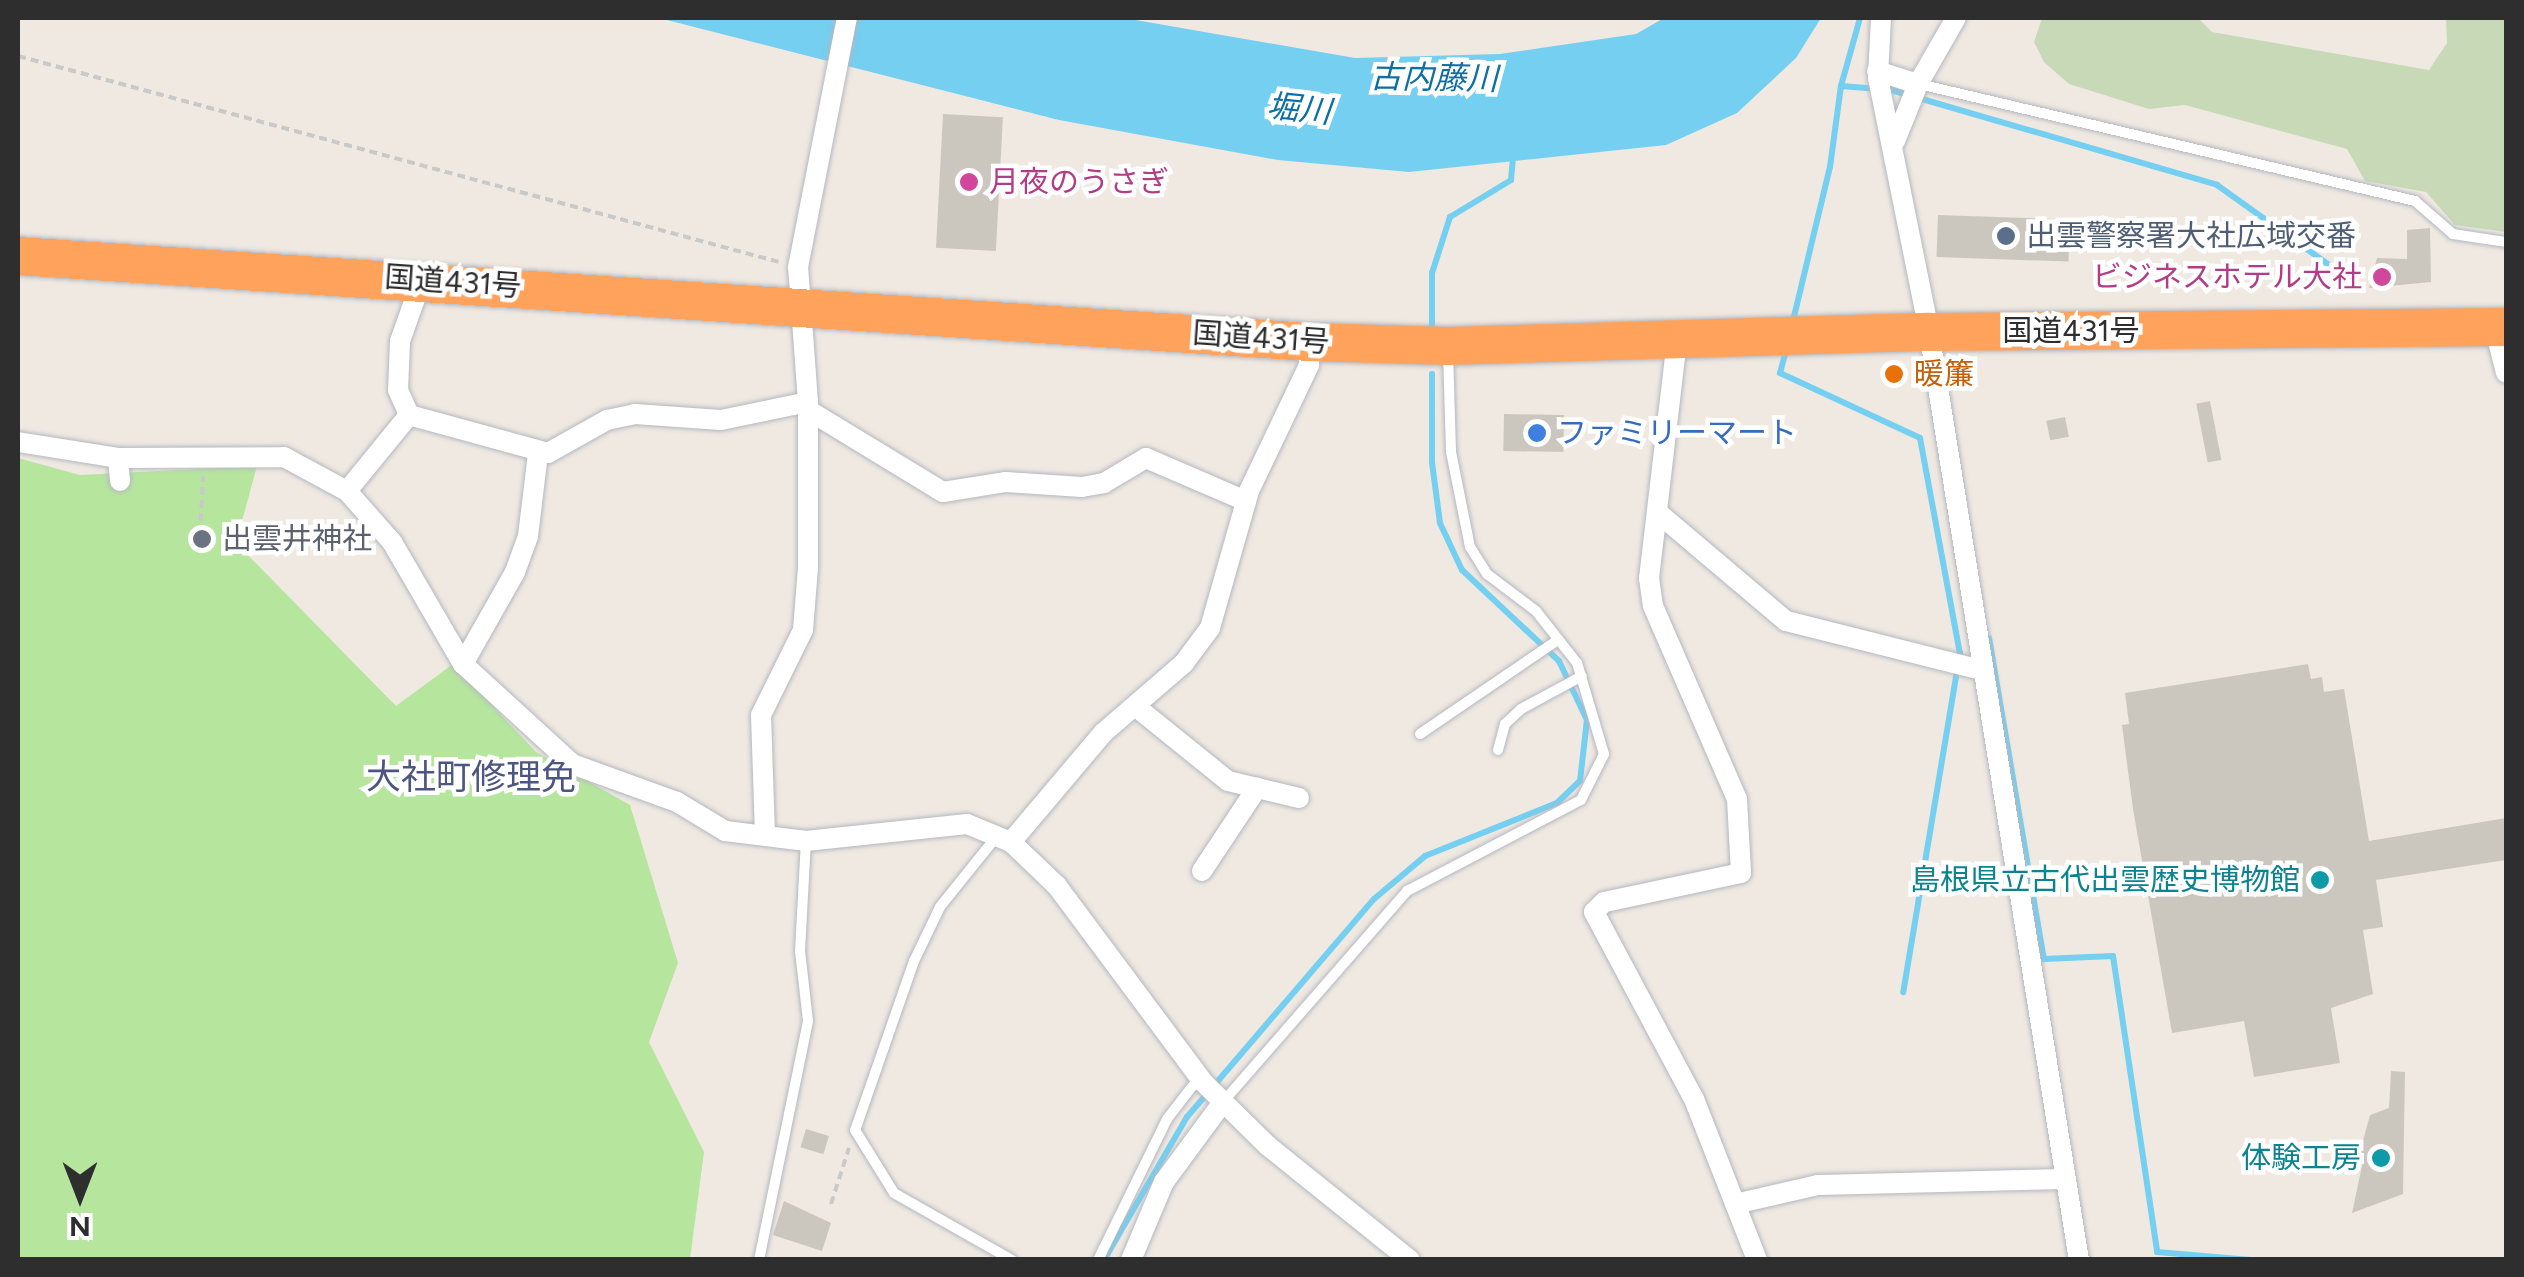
<!DOCTYPE html>
<html>
<head>
<meta charset="utf-8">
<style>
  body { margin:0 }
  #map { position:relative; width:2524px; height:1277px; overflow:hidden; background:#efe9e1; font-family:Figtree,"Noto Sans JP",sans-serif }
  div>[style] { position:absolute }
  .green>* { inset:0; background:#b6e59e }
  .cemetery>* { inset:0; background:#c8d9b8 }
  .water>* { inset:0; background:#75cff0 }
  .stream>* { height:6px; margin:-3px; padding:0 3px; transform-origin:3px; border-radius:3px; background:#75cff0 }
  .building>* { inset:0; background:#cbc7bf; transform-origin:0 0 }
  .path>* { height:4px; margin-top:-2px; transform-origin:0; background:repeating-linear-gradient(90deg,#c9c9c9 0 8px,transparent 0 13px) }
  .roads { filter:drop-shadow(0 0 2px #b4b7c1) drop-shadow(0 0 2px #b4b7c1) }
  .lane>* { height:10px; margin:-5px; padding:0 5px; transform-origin:5px; border-radius:5px; background:#fff }
  .street>* { height:20px; margin:-10px; padding:0 10px; transform-origin:10px; border-radius:10px; background:#fff }
  .highway>* { height:38px; margin:-19px; padding:0 19px; transform-origin:19px; border-radius:19px; background:#ffa35c }
  .dots>* { width:28px; height:28px; translate:-50% -50%; box-sizing:border-box; border:5px solid #fff; border-radius:50% }
  span { translate:-50% -50%; white-space:nowrap; text-align:center; line-height:1.15; -webkit-text-stroke:9px #fff; paint-order:stroke }
  .hotel-label { font-size:30px; color:#b23c85 }
  .left { translate:0 -50%; text-align:left }
  .right { translate:-100% -50%; text-align:right }
  .service-label { font-size:30px; color:#4e5e75 }
  .street-label { font-size:30px; color:#2e2e2e }
  .food-label { font-size:30px; color:#c56008 }
  .shop-label { font-size:30px; color:#366cbe }
  .worship-label { font-size:30px; color:#5b616d }
  .culture-label { font-size:30px; color:#0d838f }
  .water-label { font-size:32px; color:#0d6fa3; font-style:italic }
  .quarter-label { font-size:35px; color:#4d5680 }
  .frame { position:absolute; inset:0; border:20px solid #2e2e2e; pointer-events:none }
  .north { position:absolute; left:30px; top:1147px; width:100px; height:100px; -webkit-text-stroke:8px #fff; paint-order:stroke; rotate:180deg; font-size:28px; font-weight:700; line-height:40px; text-align:center; color:#2e2e2e }
  .north::after { content:''; display:block; margin:auto; width:35px; height:45px; background:#2e2e2e; clip-path:polygon(50% 0,100% 100%,50% 72%,0 100%) }
</style>
</head>
<body>
<div id="map">
  <div class="green">
    <div style="clip-path:polygon(18px 458px,80px 475px,257px 466px,236px 543px,396px 706px,453px 664px,536px 752px,630px 805px,678px 963px,649px 1042px,704px 1152px,690px 1259px,18px 1259px)"></div>
  </div>
  <div class="cemetery">
    <div style="clip-path:polygon(2042px 18px,2198px 18px,2212px 32px,2429px 70px,2447px 43px,2446px 18px,2506px 18px,2506px 232px,2455px 225px,2426px 192px,2365px 181px,2347px 149px,2185px 105px,2149px 109px,2069px 84px,2044px 62px,2034px 42px)"></div>
  </div>
  <div class="water">
    <div style="clip-path:polygon(659px 18px,1124px 18px,1355px 58px,1500px 54px,1636px 34px,1664px 18px,1821px 18px,1796px 58px,1737px 113px,1666px 145px,1409px 172px,1278px 160px,1059px 120px)"></div>
  </div>
  <div class="stream">
    <div style="left:1860px;top:18px;width:71px;rotate:105.6deg"></div>
    <div style="left:1841px;top:86px;width:50px;rotate:4.6deg"></div>
    <div style="left:1891px;top:90px;width:340px;rotate:16.2deg"></div>
    <div style="left:2217px;top:185px;width:167px;rotate:35.5deg"></div>
    <div style="left:1432px;top:325px;width:52px;rotate:-90deg"></div>
    <div style="left:1432px;top:273px;width:59px;rotate:-72.2deg"></div>
    <div style="left:1450px;top:217px;width:71px;rotate:-31.2deg"></div>
    <div style="left:1511px;top:180px;width:21px;rotate:-85deg"></div>
    <div style="left:1792px;top:325px;width:163px;rotate:-76.5deg"></div>
    <div style="left:1830px;top:167px;width:82px;rotate:-82.3deg"></div>
    <div style="left:1787px;top:347px;width:27px;rotate:105deg"></div>
    <div style="left:1780px;top:373px;width:154px;rotate:24.9deg"></div>
    <div style="left:1920px;top:438px;width:219px;rotate:79.5deg"></div>
    <div style="left:1960px;top:653px;width:344px;rotate:99.5deg"></div>
    <div style="left:1989px;top:638px;width:326px;rotate:80.3deg"></div>
    <div style="left:2044px;top:959px;width:69px;rotate:-2.5deg"></div>
    <div style="left:2113px;top:956px;width:299px;rotate:81.5deg"></div>
    <div style="left:2157px;top:1252px;width:94px;rotate:4.9deg"></div>
    <div style="left:1104px;top:1260px;width:165px;rotate:-59.9deg"></div>
    <div style="left:1187px;top:1117px;width:287px;rotate:-49.4deg"></div>
    <div style="left:1374px;top:899px;width:67px;rotate:-40.1deg"></div>
    <div style="left:1425px;top:856px;width:142px;rotate:-21.9deg"></div>
    <div style="left:1557px;top:803px;width:32px;rotate:-44deg"></div>
    <div style="left:1580px;top:781px;width:61px;rotate:-83.5deg"></div>
    <div style="left:1587px;top:720px;width:65px;rotate:-115.4deg"></div>
    <div style="left:1559px;top:661px;width:133px;rotate:-136.8deg"></div>
    <div style="left:1462px;top:570px;width:52px;rotate:-115.1deg"></div>
    <div style="left:1440px;top:523px;width:62px;rotate:-97.5deg"></div>
    <div style="left:1432px;top:462px;width:88px;rotate:-90deg"></div>
  </div>
  <div class="building">
    <div style="left:943px;top:114px;width:60px;height:134px;rotate:3deg"></div>
    <div style="left:1938px;top:215px;width:132px;height:42px;rotate:2deg"></div>
    <div style="clip-path:polygon(2430px 228px,2431px 282px,2369px 288px,2377px 258px,2407px 259px,2407px 230px)"></div>
    <div style="left:2210px;top:401px;width:60px;height:14px;rotate:79deg"></div>
    <div style="left:1504px;top:414px;width:60px;height:37px;rotate:1deg"></div>
    <div style="left:2065px;top:417px;width:20px;height:19px;rotate:79deg"></div>
    <div style="clip-path:polygon(2308px 664px,2311px 679px,2322px 677px,2324px 692px,2344px 689px,2369px 841px,2506px 818px,2506px 860px,2376px 880px,2383px 927px,2363px 930px,2373px 994px,2331px 1008px,2340px 1063px,2254px 1077px,2244px 1021px,2172px 1033px,2133px 809px,2122px 725px,2129px 724px,2125px 693px)"></div>
    <div style="clip-path:polygon(2391px 1071px,2405px 1072px,2403px 1194px,2352px 1213px,2363px 1161px,2358px 1159px,2370px 1115px,2389px 1108px)"></div>
    <div style="left:806px;top:1129px;width:24px;height:19px;rotate:17deg"></div>
    <div style="clip-path:polygon(784px 1201px,831px 1223px,822px 1251px,773px 1235px)"></div>
  </div>
  <div class="path">
    <div style="left:18px;top:56px;width:788px;rotate:15.15deg"></div>
    <div style="left:200px;top:534px;width:58px;rotate:-87deg"></div>
    <div style="left:831px;top:1204px;width:59px;rotate:-72.2deg"></div>
  </div>
  <div class="roads">
    <div class="lane">
      <div style="left:1919px;top:84px;width:510px;rotate:13.27deg"></div>
      <div style="left:2415px;top:201px;width:50px;rotate:41deg"></div>
      <div style="left:2453px;top:234px;width:54px;rotate:8.6deg"></div>
      <div style="left:1420px;top:734px;width:167px;rotate:-34.3deg"></div>
      <div style="left:1498px;top:750px;width:27px;rotate:-75deg"></div>
      <div style="left:1505px;top:724px;width:22px;rotate:-43deg"></div>
      <div style="left:1521px;top:709px;width:69px;rotate:-28.4deg"></div>
      <div style="left:997px;top:836px;width:91px;rotate:128.8deg"></div>
      <div style="left:940px;top:907px;width:60px;rotate:115.7deg"></div>
      <div style="left:914px;top:961px;width:179px;rotate:109.2deg"></div>
      <div style="left:855px;top:1130px;width:74px;rotate:58.2deg"></div>
      <div style="left:894px;top:1193px;width:136px;rotate:29.6deg"></div>
      <div style="left:1223px;top:1102px;width:280px;rotate:-48.9deg"></div>
      <div style="left:1407px;top:891px;width:196px;rotate:-27.6deg"></div>
      <div style="left:1581px;top:800px;width:51px;rotate:-63.4deg"></div>
      <div style="left:1604px;top:754px;width:95px;rotate:-106.5deg"></div>
      <div style="left:1577px;top:663px;width:66px;rotate:-128.3deg"></div>
      <div style="left:1536px;top:611px;width:61px;rotate:-142.9deg"></div>
      <div style="left:1487px;top:574px;width:32px;rotate:-122deg"></div>
      <div style="left:1470px;top:547px;width:97px;rotate:-101.3deg"></div>
      <div style="left:1451px;top:452px;width:100px;rotate:-91.7deg"></div>
      <div style="left:759px;top:1260px;width:244px;rotate:-78.4deg"></div>
      <div style="left:808px;top:1021px;width:70px;rotate:-96.5deg"></div>
      <div style="left:800px;top:951px;width:110px;rotate:-86.9deg"></div>
      <div style="left:1098px;top:1260px;width:157px;rotate:-63.9deg"></div>
      <div style="left:1167px;top:1119px;width:56px;rotate:-52.3deg"></div>
    </div>
    <div class="street">
      <div style="left:1881px;top:18px;width:60px;rotate:92.9deg"></div>
      <div style="left:1878px;top:78px;width:259px;rotate:78.6deg"></div>
      <div style="left:1929px;top:332px;width:940px;rotate:80.82deg"></div>
      <div style="left:1877px;top:71px;width:43px;rotate:17.6deg"></div>
      <div style="left:1918px;top:84px;width:76px;rotate:-60.1deg"></div>
      <div style="left:1895px;top:141px;width:61px;rotate:-68deg"></div>
      <div style="left:422px;top:279px;width:66px;rotate:109.5deg"></div>
      <div style="left:400px;top:341px;width:49px;rotate:92.3deg"></div>
      <div style="left:398px;top:390px;width:27px;rotate:66deg"></div>
      <div style="left:409px;top:415px;width:144px;rotate:15.3deg"></div>
      <div style="left:548px;top:453px;width:68px;rotate:-29.2deg"></div>
      <div style="left:607px;top:420px;width:29px;rotate:-12deg"></div>
      <div style="left:635px;top:414px;width:86px;rotate:4deg"></div>
      <div style="left:721px;top:420px;width:89px;rotate:-11.7deg"></div>
      <div style="left:2495px;top:329px;width:45px;rotate:76deg"></div>
      <div style="left:1677px;top:340px;width:240px;rotate:96.7deg"></div>
      <div style="left:1649px;top:578px;width:28px;rotate:82deg"></div>
      <div style="left:1653px;top:606px;width:210px;rotate:66.5deg"></div>
      <div style="left:1737px;top:799px;width:74px;rotate:86.9deg"></div>
      <div style="left:1741px;top:873px;width:140px;rotate:168deg"></div>
      <div style="left:1604px;top:902px;width:14px;rotate:135deg"></div>
      <div style="left:1594px;top:912px;width:212px;rotate:61.9deg"></div>
      <div style="left:1694px;top:1099px;width:173px;rotate:68.6deg"></div>
      <div style="left:808px;top:410px;width:158px;rotate:31.3deg"></div>
      <div style="left:943px;top:492px;width:64px;rotate:-9deg"></div>
      <div style="left:1006px;top:482px;width:76px;rotate:3.8deg"></div>
      <div style="left:1082px;top:487px;width:22px;rotate:-10deg"></div>
      <div style="left:1104px;top:483px;width:49px;rotate:-30.8deg"></div>
      <div style="left:1146px;top:458px;width:109px;rotate:23.3deg"></div>
      <div style="left:18px;top:442px;width:101px;rotate:9.1deg"></div>
      <div style="left:118px;top:458px;width:166px;rotate:-0.3deg"></div>
      <div style="left:284px;top:457px;width:72px;rotate:28.4deg"></div>
      <div style="left:347px;top:491px;width:68px;rotate:48.6deg"></div>
      <div style="left:392px;top:542px;width:141px;rotate:59.8deg"></div>
      <div style="left:463px;top:664px;width:148px;rotate:42.5deg"></div>
      <div style="left:572px;top:764px;width:112px;rotate:19.9deg"></div>
      <div style="left:677px;top:802px;width:56px;rotate:31.1deg"></div>
      <div style="left:725px;top:831px;width:82px;rotate:7deg"></div>
      <div style="left:806px;top:841px;width:162px;rotate:-6deg"></div>
      <div style="left:967px;top:824px;width:48px;rotate:22.2deg"></div>
      <div style="left:1011px;top:842px;width:64px;rotate:43.7deg"></div>
      <div style="left:1057px;top:886px;width:244px;rotate:53.3deg"></div>
      <div style="left:1203px;top:1082px;width:91px;rotate:44.6deg"></div>
      <div style="left:1268px;top:1146px;width:182px;rotate:38.8deg"></div>
      <div style="left:118px;top:458px;width:23px;rotate:85deg"></div>
      <div style="left:347px;top:491px;width:98px;rotate:-50.8deg"></div>
      <div style="left:1657px;top:512px;width:169px;rotate:40.2deg"></div>
      <div style="left:1786px;top:621px;width:201px;rotate:14.1deg"></div>
      <div style="left:463px;top:664px;width:106px;rotate:-60.5deg"></div>
      <div style="left:515px;top:572px;width:38px;rotate:-70deg"></div>
      <div style="left:528px;top:536px;width:84px;rotate:-83.1deg"></div>
      <div style="left:1135px;top:706px;width:119px;rotate:38.9deg"></div>
      <div style="left:1228px;top:781px;width:73px;rotate:13.5deg"></div>
      <div style="left:765px;top:835px;width:120px;rotate:-91.9deg"></div>
      <div style="left:761px;top:715px;width:95px;rotate:-63.7deg"></div>
      <div style="left:803px;top:630px;width:62px;rotate:-85.4deg"></div>
      <div style="left:808px;top:568px;width:166px;rotate:-90deg"></div>
      <div style="left:808px;top:402px;width:135px;rotate:-94.2deg"></div>
      <div style="left:798px;top:267px;width:254px;rotate:-78.9deg"></div>
      <div style="left:1011px;top:842px;width:143px;rotate:-49.8deg"></div>
      <div style="left:1103px;top:733px;width:107px;rotate:-40.8deg"></div>
      <div style="left:1184px;top:663px;width:44px;rotate:-53.4deg"></div>
      <div style="left:1210px;top:628px;width:142px;rotate:-74.1deg"></div>
      <div style="left:1249px;top:491px;width:140px;rotate:-64.5deg"></div>
      <div style="left:1309px;top:365px;width:23px;rotate:-88deg"></div>
      <div style="left:1202px;top:871px;width:100px;rotate:-56.5deg"></div>
      <div style="left:1735px;top:1204px;width:85px;rotate:-12.9deg"></div>
      <div style="left:1818px;top:1185px;width:245px;rotate:-1.4deg"></div>
      <div style="left:1131px;top:1260px;width:85px;rotate:-67.1deg"></div>
      <div style="left:1164px;top:1182px;width:99px;rotate:-53.6deg"></div>
    </div>
    <div class="highway">
      <div style="left:18px;top:256px;width:1295px;rotate:3.81deg"></div>
      <div style="left:1310px;top:342px;width:138px;rotate:1.7deg"></div>
      <div style="left:1448px;top:346px;width:481px;rotate:-1.7deg"></div>
      <div style="left:1929px;top:332px;width:577px;rotate:-0.5deg"></div>
    </div>
  </div>
  <div class="dots">
    <div style="left:969px;top:182px;background:#d1479c"></div>
    <div style="left:2006px;top:236px;background:#5c6f8a"></div>
    <div style="left:2382px;top:277px;background:#d1479c"></div>
    <div style="left:1894px;top:374px;background:#e8710a"></div>
    <div style="left:1537px;top:433px;background:#3f7fe0"></div>
    <div style="left:202px;top:539px;background:#6b7280"></div>
    <div style="left:2320px;top:880px;background:#0f9aa8"></div>
    <div style="left:2381px;top:1158px;background:#0f9aa8"></div>
  </div>
  <div class="hotel-label">
    <span class="left" style="left:989px;top:182px">月夜のうさぎ</span>
    <span class="right" style="left:2362px;top:277px">ビジネスホテル大社</span>
  </div>
  <div class="service-label">
    <span class="left" style="left:2026px;top:236px">出雲警察署大社広域交番</span>
  </div>
  <div class="street-label">
    <span style="left:453px;top:282px;rotate:4deg">国道431号</span>
    <span style="left:2071px;top:331px">国道431号</span>
    <span style="left:1261px;top:338px;rotate:4deg">国道431号</span>
  </div>
  <div class="food-label">
    <span class="left" style="left:1914px;top:374px">暖簾</span>
  </div>
  <div class="shop-label">
    <span class="left" style="left:1557px;top:433px">ファミリーマート</span>
  </div>
  <div class="worship-label">
    <span class="left" style="left:222px;top:539px">出雲井神社</span>
  </div>
  <div class="culture-label">
    <span class="right" style="left:2300px;top:880px">島根県立古代出雲歴史博物館</span>
    <span class="right" style="left:2361px;top:1158px">体験工房</span>
  </div>
  <div class="water-label">
    <span style="left:1434px;top:78px;rotate:1deg">古内藤川</span>
    <span style="left:1299px;top:109px;rotate:6deg">堀川</span>
  </div>
  <div class="quarter-label">
    <span style="left:471px;top:777px">大社町修理免</span>
  </div>
  <div class="frame"></div>
  <div class="north">N</div>
</div>
</body>
</html>
